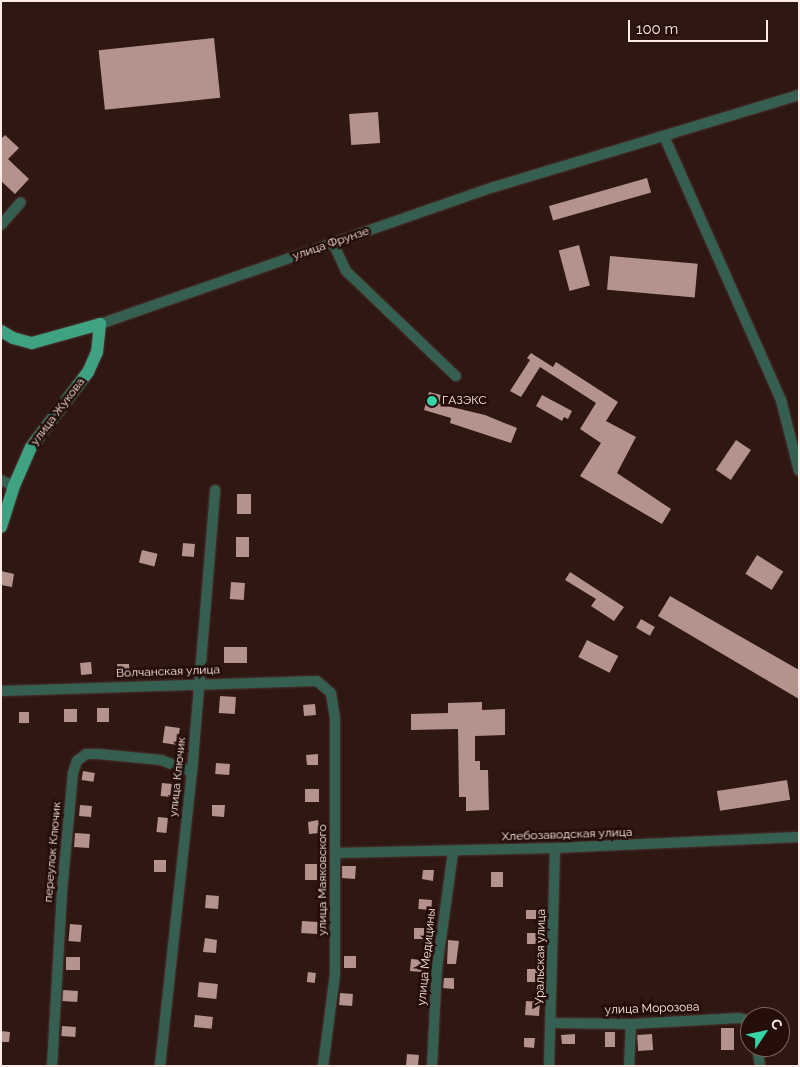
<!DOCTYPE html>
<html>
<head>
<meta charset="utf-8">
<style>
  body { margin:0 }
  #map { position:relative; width:800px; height:1067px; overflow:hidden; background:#2f1712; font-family:Raleway,sans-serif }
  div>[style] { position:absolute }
  .building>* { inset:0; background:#b3938c; transform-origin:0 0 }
  .roads { filter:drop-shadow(0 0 1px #4c3530) drop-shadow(0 0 1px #4c3530) }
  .minor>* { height:10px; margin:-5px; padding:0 5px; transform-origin:5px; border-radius:5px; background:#356051 }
  .major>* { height:12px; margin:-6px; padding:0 6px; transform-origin:6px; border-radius:6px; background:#3ea283 }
  .dots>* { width:14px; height:14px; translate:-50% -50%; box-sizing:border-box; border:2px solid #250e0a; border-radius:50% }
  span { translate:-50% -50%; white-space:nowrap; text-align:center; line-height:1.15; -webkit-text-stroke:5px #250e0a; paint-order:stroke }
  .street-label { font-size:12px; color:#fdebe7 }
  .poi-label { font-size:12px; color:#fdebe7 }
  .left { translate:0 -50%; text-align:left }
  .frame { position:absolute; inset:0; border:2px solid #fdebe7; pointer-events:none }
  .north { position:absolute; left:740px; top:1007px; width:50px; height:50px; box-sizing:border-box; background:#250e0a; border:1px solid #7b6662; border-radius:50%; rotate:56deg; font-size:14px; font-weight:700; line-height:20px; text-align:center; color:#fdebe7 }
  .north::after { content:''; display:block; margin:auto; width:18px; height:22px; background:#35d4a7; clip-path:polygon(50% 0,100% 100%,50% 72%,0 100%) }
  .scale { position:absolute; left:628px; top:20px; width:140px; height:22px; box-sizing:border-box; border:2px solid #fdebe7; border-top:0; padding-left:6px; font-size:15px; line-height:18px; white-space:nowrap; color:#fdebe7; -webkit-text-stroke:4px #250e0a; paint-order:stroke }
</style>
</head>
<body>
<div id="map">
  <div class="building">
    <div style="left:214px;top:38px;width:60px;height:116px;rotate:84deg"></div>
    <div style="left:378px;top:112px;width:31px;height:29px;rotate:86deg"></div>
    <div style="clip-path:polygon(5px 135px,19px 148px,8px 159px,29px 179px,15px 194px,1px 181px,1px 139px)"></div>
    <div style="left:647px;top:178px;width:15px;height:102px;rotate:74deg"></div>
    <div style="left:579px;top:245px;width:42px;height:21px;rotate:75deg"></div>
    <div style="left:610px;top:256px;width:88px;height:34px;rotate:5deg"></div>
    <div style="clip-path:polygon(531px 353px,553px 367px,556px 362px,618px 402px,606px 421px,636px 437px,617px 473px,671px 509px,662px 524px,580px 476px,601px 443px,580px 429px,596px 403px,540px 367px,521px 397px,510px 391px,530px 360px,527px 358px)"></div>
    <div style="clip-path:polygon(429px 392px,441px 395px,439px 404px,485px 415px,517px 428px,511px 443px,450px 423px,451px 418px,424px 410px)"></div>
    <div style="clip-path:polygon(542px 395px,572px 411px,568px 419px,564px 417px,562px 421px,536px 406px)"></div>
    <div style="left:736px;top:440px;width:18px;height:36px;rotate:34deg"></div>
    <div style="left:237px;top:494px;width:14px;height:20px"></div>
    <div style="left:236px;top:537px;width:13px;height:20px"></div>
    <div style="left:183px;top:543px;width:12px;height:13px;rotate:5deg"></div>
    <div style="left:142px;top:550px;width:16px;height:13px;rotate:14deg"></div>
    <div style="left:757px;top:555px;width:31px;height:22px;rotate:32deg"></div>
    <div style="clip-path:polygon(1px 571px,14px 574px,12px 587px,1px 585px)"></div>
    <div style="clip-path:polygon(570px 572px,624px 607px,614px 621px,591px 606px,596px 599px,565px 580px)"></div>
    <div style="left:231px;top:582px;width:14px;height:17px;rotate:4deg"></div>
    <div style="clip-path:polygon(670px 596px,799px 670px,799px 699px,658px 616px)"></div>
    <div style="left:641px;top:619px;width:16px;height:10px;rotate:30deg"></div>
    <div style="left:587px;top:640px;width:35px;height:19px;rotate:27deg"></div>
    <div style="left:224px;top:647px;width:23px;height:16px"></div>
    <div style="left:91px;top:662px;width:12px;height:11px;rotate:85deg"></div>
    <div style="clip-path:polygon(117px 664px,129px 664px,130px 675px,118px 675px)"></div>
    <div style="left:220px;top:696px;width:16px;height:17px;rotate:4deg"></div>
    <div style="clip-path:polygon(482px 702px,482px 710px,505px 709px,505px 735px,475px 736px,475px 761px,480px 761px,480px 770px,488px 770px,489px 810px,466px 811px,466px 797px,459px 797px,458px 729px,411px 730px,411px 714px,448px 713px,448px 703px)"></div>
    <div style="left:315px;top:704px;width:11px;height:12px;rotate:85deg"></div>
    <div style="left:97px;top:708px;width:12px;height:14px"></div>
    <div style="left:64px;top:709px;width:13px;height:13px"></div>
    <div style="left:19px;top:712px;width:10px;height:11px"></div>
    <div style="left:165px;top:726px;width:15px;height:17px;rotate:8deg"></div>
    <div style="clip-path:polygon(318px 754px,318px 765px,307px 765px,306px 755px)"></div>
    <div style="left:216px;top:763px;width:14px;height:11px;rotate:4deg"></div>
    <div style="left:83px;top:771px;width:12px;height:9px;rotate:9deg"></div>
    <div style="left:787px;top:780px;width:20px;height:71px;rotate:81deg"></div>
    <div style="left:162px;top:783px;width:10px;height:13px;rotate:6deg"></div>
    <div style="left:319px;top:789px;width:13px;height:14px;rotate:90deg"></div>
    <div style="left:80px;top:805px;width:12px;height:11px;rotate:5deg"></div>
    <div style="clip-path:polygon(212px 805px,225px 805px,224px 817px,212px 816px)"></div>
    <div style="left:158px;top:817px;width:10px;height:15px;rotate:6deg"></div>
    <div style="clip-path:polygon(318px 820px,320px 833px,309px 834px,308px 822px)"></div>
    <div style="left:75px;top:833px;width:15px;height:14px;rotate:4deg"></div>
    <div style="left:154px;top:860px;width:12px;height:12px"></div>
    <div style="left:305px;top:864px;width:12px;height:16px"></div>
    <div style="clip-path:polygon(342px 866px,356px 866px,355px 879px,342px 878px)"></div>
    <div style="clip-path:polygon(423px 870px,434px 870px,433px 881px,422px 879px)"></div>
    <div style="left:491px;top:872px;width:12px;height:15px"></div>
    <div style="left:206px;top:895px;width:13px;height:13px;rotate:4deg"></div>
    <div style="left:419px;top:899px;width:13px;height:10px;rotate:4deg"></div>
    <div style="left:526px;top:910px;width:12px;height:9px"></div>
    <div style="left:302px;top:921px;width:16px;height:12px;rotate:4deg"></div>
    <div style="left:70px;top:924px;width:12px;height:17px;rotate:5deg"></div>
    <div style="left:414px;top:928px;width:15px;height:11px"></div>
    <div style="left:539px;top:933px;width:11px;height:12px;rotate:90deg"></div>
    <div style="clip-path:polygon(205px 938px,217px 940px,216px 953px,203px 952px)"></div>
    <div style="clip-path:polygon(448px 940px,459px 941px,456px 964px,447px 964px)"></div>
    <div style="left:344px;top:956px;width:12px;height:12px"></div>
    <div style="left:66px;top:957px;width:14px;height:13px"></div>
    <div style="left:411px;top:959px;width:12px;height:12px;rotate:5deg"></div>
    <div style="left:527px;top:969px;width:13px;height:13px"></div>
    <div style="left:308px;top:972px;width:8px;height:10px;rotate:7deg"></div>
    <div style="clip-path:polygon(444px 978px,454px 978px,454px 989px,443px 988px)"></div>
    <div style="left:199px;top:982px;width:19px;height:15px;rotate:6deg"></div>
    <div style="left:63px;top:990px;width:15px;height:11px;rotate:4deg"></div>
    <div style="left:340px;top:993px;width:13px;height:12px;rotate:4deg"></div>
    <div style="left:526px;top:1001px;width:14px;height:14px;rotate:4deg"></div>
    <div style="left:195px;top:1015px;width:18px;height:12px;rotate:6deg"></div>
    <div style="left:62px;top:1026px;width:14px;height:10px;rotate:4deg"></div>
    <div style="left:721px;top:1028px;width:13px;height:22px"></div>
    <div style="clip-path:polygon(1px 1031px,10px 1032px,9px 1042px,1px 1042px)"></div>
    <div style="left:605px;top:1032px;width:10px;height:15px"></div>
    <div style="clip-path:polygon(575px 1034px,575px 1044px,562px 1044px,561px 1035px)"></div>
    <div style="left:652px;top:1034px;width:16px;height:15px;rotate:86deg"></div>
    <div style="clip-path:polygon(524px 1038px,535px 1038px,534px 1048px,524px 1047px)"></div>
    <div style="left:407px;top:1054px;width:12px;height:11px;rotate:5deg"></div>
  </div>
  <div class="roads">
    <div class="minor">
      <div style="left:664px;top:136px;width:289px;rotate:66.1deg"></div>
      <div style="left:781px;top:400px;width:73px;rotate:75.8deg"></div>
      <div style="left:1px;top:225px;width:30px;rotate:-49deg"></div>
      <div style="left:333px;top:243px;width:31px;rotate:65deg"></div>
      <div style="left:346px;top:271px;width:152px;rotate:43.7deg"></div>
      <div style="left:100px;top:324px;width:417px;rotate:-19.2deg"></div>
      <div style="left:494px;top:187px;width:319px;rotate:-16.8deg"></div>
      <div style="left:1px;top:480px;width:14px;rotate:25deg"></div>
      <div style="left:1px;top:691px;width:316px;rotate:-1.8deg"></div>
      <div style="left:317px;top:681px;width:18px;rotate:41deg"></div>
      <div style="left:331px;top:693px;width:25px;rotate:81deg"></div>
      <div style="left:335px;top:718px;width:256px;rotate:90deg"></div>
      <div style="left:335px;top:974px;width:93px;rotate:97.4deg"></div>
      <div style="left:336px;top:853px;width:219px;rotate:-1.3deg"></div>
      <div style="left:555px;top:848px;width:244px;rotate:-2.6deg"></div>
      <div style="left:552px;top:1023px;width:79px;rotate:0.7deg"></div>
      <div style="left:631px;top:1024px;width:108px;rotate:-3.2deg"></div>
      <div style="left:739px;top:1018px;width:8px;rotate:14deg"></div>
      <div style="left:747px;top:1020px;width:6px;rotate:59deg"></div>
      <div style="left:757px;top:1047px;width:19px;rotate:81deg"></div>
      <div style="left:52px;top:1066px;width:175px;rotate:-86.7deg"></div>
      <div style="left:62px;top:891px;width:119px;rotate:-84.7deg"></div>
      <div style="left:73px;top:773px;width:13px;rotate:-72deg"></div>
      <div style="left:77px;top:761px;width:11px;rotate:-38deg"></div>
      <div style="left:86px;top:754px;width:13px"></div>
      <div style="left:99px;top:754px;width:62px;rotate:5.5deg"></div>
      <div style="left:161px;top:760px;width:33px;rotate:21deg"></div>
      <div style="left:160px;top:1066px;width:296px;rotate:-83.8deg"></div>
      <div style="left:192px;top:772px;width:283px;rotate:-85.3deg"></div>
      <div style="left:432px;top:1066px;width:98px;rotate:-87.1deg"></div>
      <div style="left:437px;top:968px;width:117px;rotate:-82.1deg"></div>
      <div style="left:549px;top:1066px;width:218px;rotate:-88.4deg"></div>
      <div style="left:629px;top:1066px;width:42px;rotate:-87.3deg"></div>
    </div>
    <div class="major">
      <div style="left:1px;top:331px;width:14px;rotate:30deg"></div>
      <div style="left:13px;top:338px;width:20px;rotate:15deg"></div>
      <div style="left:32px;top:343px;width:71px;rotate:-15.6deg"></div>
      <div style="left:100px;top:324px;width:28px;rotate:96deg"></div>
      <div style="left:97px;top:352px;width:22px;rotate:114deg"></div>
      <div style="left:88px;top:372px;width:94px;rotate:127.2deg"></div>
      <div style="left:31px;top:447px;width:43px;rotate:113.6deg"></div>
      <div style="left:14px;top:486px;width:43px;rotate:107.6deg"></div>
    </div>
  </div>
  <div class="dots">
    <div style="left:432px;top:401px;background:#35d4a7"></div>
  </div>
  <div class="street-label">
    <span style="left:331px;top:244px;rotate:-19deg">улица Фрунзе</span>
    <span style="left:58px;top:412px;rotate:-53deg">улица Жукова</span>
    <span style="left:168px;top:672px;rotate:-2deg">Волчанская улица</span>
    <span style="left:178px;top:777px;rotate:-84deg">улица Ключик</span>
    <span style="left:567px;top:835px;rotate:-2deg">Хлебозаводская улица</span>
    <span style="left:53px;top:852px;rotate:-85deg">переулок Ключик</span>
    <span style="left:323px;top:880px;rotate:-90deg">улица Маяковского</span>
    <span style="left:427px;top:957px;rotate:-84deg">улица Медицины</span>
    <span style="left:541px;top:957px;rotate:-89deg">Уральская улица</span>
    <span style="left:652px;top:1009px;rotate:-2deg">улица Морозова</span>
  </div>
  <div class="poi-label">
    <span class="left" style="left:442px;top:401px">ГАЗЭКС</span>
  </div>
  <div class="frame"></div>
  <div class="north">С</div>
  <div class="scale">100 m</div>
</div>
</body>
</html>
